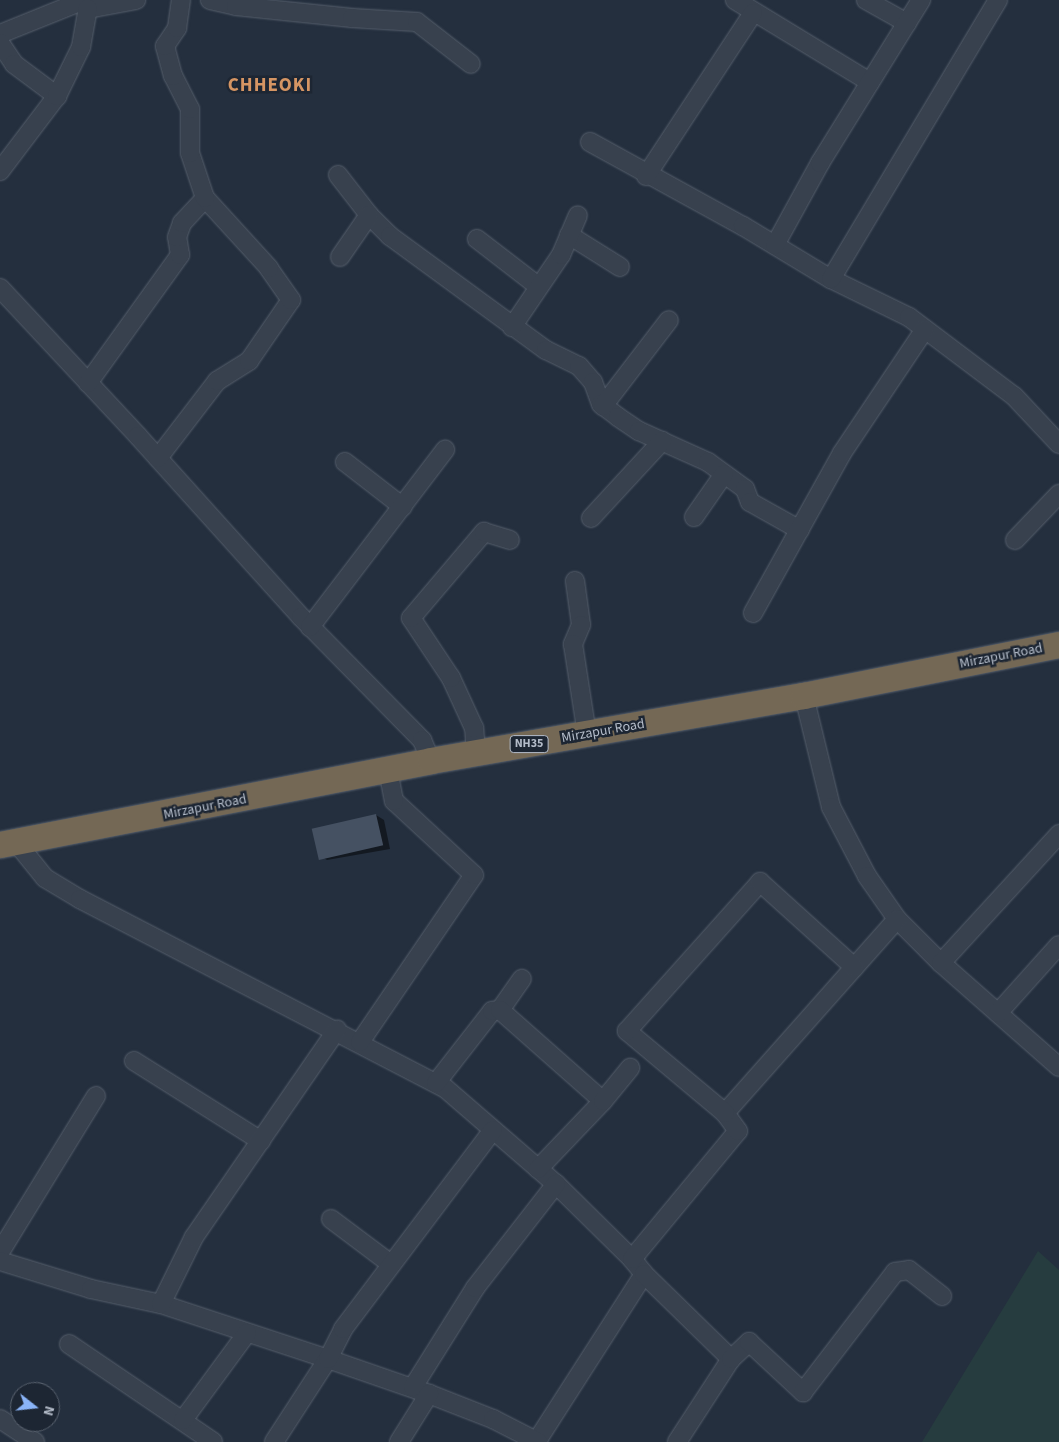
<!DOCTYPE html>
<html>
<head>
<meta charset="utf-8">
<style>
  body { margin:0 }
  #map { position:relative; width:1059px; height:1442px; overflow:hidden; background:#242f3e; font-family:"Source Sans 3",sans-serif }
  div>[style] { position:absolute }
  .green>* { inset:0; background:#263c3f }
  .shadow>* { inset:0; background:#0007 }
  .building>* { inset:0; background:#455162; transform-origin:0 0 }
  .roads { filter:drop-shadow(0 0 1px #565f6c) drop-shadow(0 0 1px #565f6c) }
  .minor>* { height:18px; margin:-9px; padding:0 9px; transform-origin:9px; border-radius:9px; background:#38414e }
  .highway>* { height:26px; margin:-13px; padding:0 13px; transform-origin:13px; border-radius:13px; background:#746855 }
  span { translate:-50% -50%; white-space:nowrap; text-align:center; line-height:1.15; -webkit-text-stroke:5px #1d2633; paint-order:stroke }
  .shield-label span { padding:1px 4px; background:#1d2633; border:1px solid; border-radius:4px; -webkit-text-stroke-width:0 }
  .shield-label { font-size:12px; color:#b4bcc9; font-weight:700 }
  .street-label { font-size:14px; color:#b4bcc9 }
  .district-label { font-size:19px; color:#d59563; font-weight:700; letter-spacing:1px }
  .north { position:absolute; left:10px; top:1382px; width:50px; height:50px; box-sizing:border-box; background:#1d2633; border:1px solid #59626f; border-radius:50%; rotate:106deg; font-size:14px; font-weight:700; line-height:20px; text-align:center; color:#b4bcc9 }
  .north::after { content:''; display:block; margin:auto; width:18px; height:22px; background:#8ab4f8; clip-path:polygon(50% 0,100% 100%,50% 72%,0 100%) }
</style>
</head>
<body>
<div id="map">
  <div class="green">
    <div style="clip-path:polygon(1038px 1251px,1059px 1270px,1059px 1442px,922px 1442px)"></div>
  </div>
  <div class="shadow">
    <div style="clip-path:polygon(376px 815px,384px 820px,390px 849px,327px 860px,319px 855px)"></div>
  </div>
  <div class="building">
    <div style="left:376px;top:814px;width:32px;height:66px;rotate:77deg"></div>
  </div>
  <div class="roads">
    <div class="minor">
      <div style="left:210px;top:0;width:27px;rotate:13deg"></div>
      <div style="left:236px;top:6px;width:117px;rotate:5.9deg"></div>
      <div style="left:352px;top:18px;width:65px;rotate:3.5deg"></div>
      <div style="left:417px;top:22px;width:68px;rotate:37.9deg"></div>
      <div style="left:735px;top:0;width:158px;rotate:31.3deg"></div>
      <div style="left:866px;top:0;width:47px;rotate:29.3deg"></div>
      <div style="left:82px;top:1px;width:10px;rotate:53deg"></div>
      <div style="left:88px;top:9px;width:49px;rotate:-10.6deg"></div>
      <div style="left:0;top:34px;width:88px;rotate:-21.9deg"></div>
      <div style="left:0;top:43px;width:25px;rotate:56deg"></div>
      <div style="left:14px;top:64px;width:54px;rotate:36.7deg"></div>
      <div style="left:590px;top:142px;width:175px;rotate:28.8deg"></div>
      <div style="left:743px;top:226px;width:103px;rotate:31.1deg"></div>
      <div style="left:831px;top:279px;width:87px;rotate:26deg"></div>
      <div style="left:909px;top:317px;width:131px;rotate:37deg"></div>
      <div style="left:1014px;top:396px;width:66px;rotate:46.8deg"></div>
      <div style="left:0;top:171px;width:94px;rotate:-52.8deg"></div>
      <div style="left:57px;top:96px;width:55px;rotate:-63.9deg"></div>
      <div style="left:81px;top:47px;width:39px;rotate:-80deg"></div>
      <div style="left:338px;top:175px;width:51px;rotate:52.2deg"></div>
      <div style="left:369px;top:215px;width:30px;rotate:45deg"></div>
      <div style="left:390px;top:236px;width:193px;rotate:36.2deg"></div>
      <div style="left:546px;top:350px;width:37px;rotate:26deg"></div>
      <div style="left:579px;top:366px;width:21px;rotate:49deg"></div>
      <div style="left:593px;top:382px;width:23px;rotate:70deg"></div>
      <div style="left:601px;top:404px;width:21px;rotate:37deg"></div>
      <div style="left:618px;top:417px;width:25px;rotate:34deg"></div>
      <div style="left:639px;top:431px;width:76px;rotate:24.2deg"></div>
      <div style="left:708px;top:462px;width:46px;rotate:36.1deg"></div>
      <div style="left:745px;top:489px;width:14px;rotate:69deg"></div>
      <div style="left:750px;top:502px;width:57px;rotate:29.2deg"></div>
      <div style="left:646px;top:176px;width:195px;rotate:-56.7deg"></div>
      <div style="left:569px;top:235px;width:60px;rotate:32.1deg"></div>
      <div style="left:477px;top:239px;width:78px;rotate:37.7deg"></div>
      <div style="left:775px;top:245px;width:94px;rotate:-61.2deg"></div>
      <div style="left:820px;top:163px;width:192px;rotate:-58.2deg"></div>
      <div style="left:340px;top:257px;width:51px;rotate:-55.4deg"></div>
      <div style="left:831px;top:279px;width:325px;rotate:-59.1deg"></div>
      <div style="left:0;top:288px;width:202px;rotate:47deg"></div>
      <div style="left:138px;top:436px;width:244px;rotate:48deg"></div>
      <div style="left:301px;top:617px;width:173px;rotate:45.5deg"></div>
      <div style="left:422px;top:740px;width:23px;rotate:67deg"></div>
      <div style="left:512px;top:327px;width:87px;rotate:-55.8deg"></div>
      <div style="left:561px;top:255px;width:43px;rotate:-67deg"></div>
      <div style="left:88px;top:383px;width:158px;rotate:-54.3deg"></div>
      <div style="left:180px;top:255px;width:18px;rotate:-99deg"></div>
      <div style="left:177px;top:237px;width:15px;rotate:-70deg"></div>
      <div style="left:182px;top:223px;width:34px;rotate:-47deg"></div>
      <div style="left:603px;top:406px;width:108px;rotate:-52.5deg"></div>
      <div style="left:158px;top:458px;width:97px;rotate:-52.5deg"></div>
      <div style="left:217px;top:381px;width:38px;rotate:-32deg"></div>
      <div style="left:249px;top:361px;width:74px;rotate:-55.5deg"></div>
      <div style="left:291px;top:300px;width:39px;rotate:-125deg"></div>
      <div style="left:269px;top:268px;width:95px;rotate:-132.4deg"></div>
      <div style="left:205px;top:198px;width:47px;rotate:-108.4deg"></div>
      <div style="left:190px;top:153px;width:44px;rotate:-90deg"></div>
      <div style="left:190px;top:109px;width:37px;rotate:-117deg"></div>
      <div style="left:173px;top:76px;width:31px;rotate:-105deg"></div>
      <div style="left:165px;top:46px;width:22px;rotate:-56deg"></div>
      <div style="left:177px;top:28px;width:28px;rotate:-82deg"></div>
      <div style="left:345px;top:462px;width:73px;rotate:37.8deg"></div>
      <div style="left:694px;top:517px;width:52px;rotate:-55.1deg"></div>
      <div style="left:591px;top:518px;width:105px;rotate:-47.3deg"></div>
      <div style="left:1015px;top:540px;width:64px;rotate:-46.3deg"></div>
      <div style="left:575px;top:581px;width:44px;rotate:82.2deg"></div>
      <div style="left:581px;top:625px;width:21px;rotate:113deg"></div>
      <div style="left:573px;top:644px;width:91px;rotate:81.2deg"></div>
      <div style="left:753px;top:613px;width:183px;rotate:-60.9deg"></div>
      <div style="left:842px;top:453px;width:149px;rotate:-56.2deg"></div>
      <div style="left:310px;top:627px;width:223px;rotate:-52.7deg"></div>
      <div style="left:804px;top:696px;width:114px;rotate:76.3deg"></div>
      <div style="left:831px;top:807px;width:78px;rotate:62.4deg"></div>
      <div style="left:867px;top:876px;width:52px;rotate:55.1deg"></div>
      <div style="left:897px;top:919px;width:62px;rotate:45deg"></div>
      <div style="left:941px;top:963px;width:157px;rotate:41.4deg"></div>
      <div style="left:476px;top:754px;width:26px;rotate:-94deg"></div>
      <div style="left:474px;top:728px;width:55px;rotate:-114.7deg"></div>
      <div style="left:451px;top:678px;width:72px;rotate:-123.7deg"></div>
      <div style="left:411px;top:618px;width:113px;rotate:-49.7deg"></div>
      <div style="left:484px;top:532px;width:27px;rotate:17deg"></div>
      <div style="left:16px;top:842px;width:46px;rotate:51.1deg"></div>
      <div style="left:45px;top:878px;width:41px;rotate:31deg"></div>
      <div style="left:80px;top:899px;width:411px;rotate:27.4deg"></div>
      <div style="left:445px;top:1088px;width:147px;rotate:40.9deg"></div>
      <div style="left:556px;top:1184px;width:107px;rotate:44.6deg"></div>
      <div style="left:632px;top:1259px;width:19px;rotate:51deg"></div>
      <div style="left:644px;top:1274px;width:200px;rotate:122.7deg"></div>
      <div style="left:941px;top:963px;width:175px;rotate:-47.5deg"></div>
      <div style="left:500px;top:1010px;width:38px;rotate:-55deg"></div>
      <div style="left:998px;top:1013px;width:91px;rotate:-48.1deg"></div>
      <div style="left:360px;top:1042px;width:202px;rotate:-55.7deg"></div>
      <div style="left:474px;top:875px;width:109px;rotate:-137.2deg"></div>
      <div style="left:394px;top:801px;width:32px;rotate:-101deg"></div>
      <div style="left:134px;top:1061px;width:150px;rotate:32.2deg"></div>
      <div style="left:436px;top:1083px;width:91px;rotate:-52.1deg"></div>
      <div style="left:492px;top:1011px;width:8px;rotate:-7deg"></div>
      <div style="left:500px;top:1010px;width:137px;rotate:41.5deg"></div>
      <div style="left:603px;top:1101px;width:94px;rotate:133.7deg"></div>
      <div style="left:603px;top:1101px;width:43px;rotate:-50.7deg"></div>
      <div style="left:725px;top:1113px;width:259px;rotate:-48.4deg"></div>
      <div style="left:331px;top:1219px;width:75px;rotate:36.9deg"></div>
      <div style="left:0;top:1252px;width:183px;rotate:-58.4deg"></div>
      <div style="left:632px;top:1259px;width:166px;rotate:-50.4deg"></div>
      <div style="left:738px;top:1131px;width:22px;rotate:-126deg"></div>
      <div style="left:725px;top:1113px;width:128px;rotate:-140.1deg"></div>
      <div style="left:627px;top:1031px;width:200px;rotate:-48.2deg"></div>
      <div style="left:760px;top:882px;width:127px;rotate:42.1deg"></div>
      <div style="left:0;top:1261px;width:95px;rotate:17.1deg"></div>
      <div style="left:91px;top:1289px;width:72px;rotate:12.1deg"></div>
      <div style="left:161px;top:1304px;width:176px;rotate:18.2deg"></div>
      <div style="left:328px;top:1359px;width:107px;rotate:19.1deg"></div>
      <div style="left:429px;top:1394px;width:69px;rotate:21.3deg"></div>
      <div style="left:493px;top:1419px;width:51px;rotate:27.1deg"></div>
      <div style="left:644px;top:1274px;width:122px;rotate:44.3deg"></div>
      <div style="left:161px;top:1304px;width:75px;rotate:-63.8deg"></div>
      <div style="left:194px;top:1237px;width:252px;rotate:-55.4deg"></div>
      <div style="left:69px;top:1344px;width:174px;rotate:34.2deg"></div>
      <div style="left:413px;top:1387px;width:117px;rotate:-57.9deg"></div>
      <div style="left:475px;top:1288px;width:132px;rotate:-52.1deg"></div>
      <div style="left:0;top:1419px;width:42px;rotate:33.3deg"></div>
      <div style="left:183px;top:1420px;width:108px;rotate:-53.7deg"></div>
      <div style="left:274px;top:1442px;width:99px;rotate:-57deg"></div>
      <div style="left:328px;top:1359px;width:34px;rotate:-63deg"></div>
      <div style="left:343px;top:1329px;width:249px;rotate:-53deg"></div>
      <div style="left:399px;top:1442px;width:57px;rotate:-58deg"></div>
      <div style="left:677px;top:1442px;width:99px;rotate:-57deg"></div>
      <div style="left:731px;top:1359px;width:25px;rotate:-43deg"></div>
      <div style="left:749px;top:1342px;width:74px;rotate:42.8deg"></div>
      <div style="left:803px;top:1392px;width:151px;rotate:-52.5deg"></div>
      <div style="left:895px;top:1272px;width:14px;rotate:-8deg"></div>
      <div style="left:909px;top:1270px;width:42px;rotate:38.2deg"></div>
    </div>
    <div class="highway">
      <div style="left:0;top:845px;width:439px;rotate:-11deg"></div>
      <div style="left:431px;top:761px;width:379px;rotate:-9.9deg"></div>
      <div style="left:804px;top:696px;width:260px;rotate:-11.3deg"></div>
    </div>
  </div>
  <div class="shield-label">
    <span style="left:529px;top:744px">NH35</span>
  </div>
  <div class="street-label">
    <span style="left:1001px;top:656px;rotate:-11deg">Mirzapur Road</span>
    <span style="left:603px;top:731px;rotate:-10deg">Mirzapur Road</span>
    <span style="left:205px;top:807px;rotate:-11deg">Mirzapur Road</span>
  </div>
  <div class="district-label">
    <span style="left:270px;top:86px">CHHEOKI</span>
  </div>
  <div class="north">N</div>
</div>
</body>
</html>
